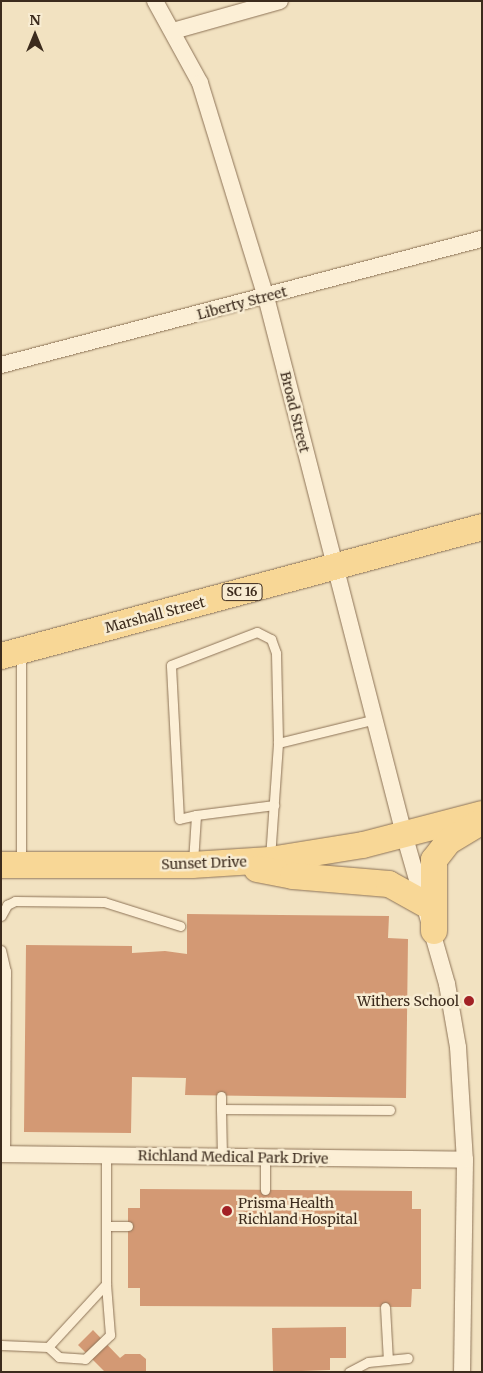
<!DOCTYPE html>
<html>
<head>
<meta charset="utf-8">
<style>
  body { margin:0 }
  #map { position:relative; width:483px; height:1373px; overflow:hidden; background:#f2e2c1; font-family:Merriweather,serif }
  div>[style] { position:absolute }
  .building>* { inset:0; background:#d39974 }
  .roads { filter:drop-shadow(0 0 1px #8d7357) drop-shadow(0 0 1px #8d7357) }
  .lane>* { height:9px; margin:-4.5px; padding:0 4.5px; transform-origin:4.5px; border-radius:4.5px; background:#fcefd6 }
  .street>* { height:16px; margin:-8px; padding:0 8px; transform-origin:8px; border-radius:8px; background:#fcefd6 }
  .primary>* { height:26px; margin:-13px; padding:0 13px; transform-origin:13px; border-radius:13px; background:#f8d796 }
  .dots>* { width:14px; height:14px; translate:-50% -50%; box-sizing:border-box; border:2px solid #f8ecd2; border-radius:50% }
  span { translate:-50% -50%; white-space:nowrap; text-align:center; line-height:1.15; -webkit-text-stroke:5px #f8ecd2; paint-order:stroke }
  .shield-label span { padding:1px 4px; background:#f8ecd2; border:1px solid; border-radius:4px; -webkit-text-stroke-width:0 }
  .shield-label { font-size:12px; color:#3c2b1d; font-weight:700 }
  .street-label { font-size:14px; color:#3c2b1d }
  .poi-label { font-size:14px; color:#3c2b1d }
  .right { translate:-100% -50%; text-align:right }
  .left { translate:0 -50%; text-align:left }
  .frame { position:absolute; inset:0; border:2px solid #3c2b1d; pointer-events:none }
  .north { position:absolute; left:10px; top:10px; width:50px; height:50px; -webkit-text-stroke:4px #f8ecd2; paint-order:stroke; rotate:0deg; font-size:14px; font-weight:700; line-height:20px; text-align:center; color:#3c2b1d }
  .north::after { content:''; display:block; margin:auto; width:18px; height:22px; background:#3c2b1d; clip-path:polygon(50% 0,100% 100%,50% 72%,0 100%) }
</style>
</head>
<body>
<div id="map">
  <div class="building">
    <div style="clip-path:polygon(187px 914px,389px 916px,388px 938px,408px 939px,406px 1098px,185px 1095px,186px 1078px,132px 1077px,131px 1133px,24px 1132px,26px 945px,132px 946px,132px 953px,165px 951px,187px 954px)"></div>
    <div style="clip-path:polygon(140px 1189px,412px 1191px,412px 1209px,421px 1209px,421px 1289px,412px 1289px,411px 1307px,140px 1306px,140px 1288px,128px 1288px,128px 1208px,140px 1208px)"></div>
    <div style="clip-path:polygon(346px 1327px,346px 1358px,330px 1358px,330px 1370px,273px 1372px,272px 1328px)"></div>
    <div style="clip-path:polygon(93px 1330px,120px 1358px,125px 1354px,140px 1354px,146px 1359px,146px 1372px,105px 1372px,78px 1345px)"></div>
  </div>
  <div class="roads">
    <div class="lane">
      <div style="left:21px;top:652px;width:210px;rotate:90deg"></div>
      <div style="left:196px;top:815px;width:79px;rotate:-7.3deg"></div>
      <div style="left:270px;top:858px;width:115px;rotate:-86deg"></div>
      <div style="left:193px;top:862px;width:47px;rotate:-86.3deg"></div>
      <div style="left:196px;top:815px;width:17px;rotate:167deg"></div>
      <div style="left:179px;top:819px;width:154px;rotate:-93deg"></div>
      <div style="left:171px;top:665px;width:92px;rotate:-21deg"></div>
      <div style="left:257px;top:632px;width:16px;rotate:27deg"></div>
      <div style="left:271px;top:639px;width:15px;rotate:70deg"></div>
      <div style="left:276px;top:653px;width:90px;rotate:88.7deg"></div>
      <div style="left:278px;top:743px;width:101px;rotate:-13.8deg"></div>
      <div style="left:1px;top:916px;width:13px;rotate:-61deg"></div>
      <div style="left:7px;top:905px;width:9px;rotate:-27deg"></div>
      <div style="left:15px;top:901px;width:89px;rotate:0.6deg"></div>
      <div style="left:104px;top:902px;width:80px;rotate:17.5deg"></div>
      <div style="left:1px;top:950px;width:22px;rotate:77deg"></div>
      <div style="left:6px;top:971px;width:183px;rotate:90.3deg"></div>
      <div style="left:221px;top:1096px;width:13px;rotate:90deg"></div>
      <div style="left:222px;top:1157px;width:48px;rotate:-91.2deg"></div>
      <div style="left:221px;top:1109px;width:169px;rotate:0.3deg"></div>
      <div style="left:265px;top:1157px;width:33px;rotate:90deg"></div>
      <div style="left:106px;top:1226px;width:22px"></div>
      <div style="left:385px;top:1307px;width:53px;rotate:86.8deg"></div>
      <div style="left:1px;top:1345px;width:47px;rotate:2.4deg"></div>
      <div style="left:48px;top:1347px;width:15px;rotate:42deg"></div>
      <div style="left:59px;top:1357px;width:26px;rotate:4deg"></div>
      <div style="left:85px;top:1359px;width:35px;rotate:-44deg"></div>
      <div style="left:110px;top:1335px;width:51px;rotate:-94.5deg"></div>
      <div style="left:48px;top:1347px;width:86px;rotate:-47.4deg"></div>
      <div style="left:106px;top:1284px;width:129px;rotate:-90deg"></div>
      <div style="left:349px;top:1372px;width:21px;rotate:-28deg"></div>
      <div style="left:368px;top:1362px;width:40px;rotate:-5.7deg"></div>
    </div>
    <div class="street">
      <div style="left:155px;top:1px;width:94px;rotate:61.2deg"></div>
      <div style="left:200px;top:83px;width:224px;rotate:72.9deg"></div>
      <div style="left:266px;top:297px;width:554px;rotate:75.59deg"></div>
      <div style="left:404px;top:834px;width:156px;rotate:74deg"></div>
      <div style="left:447px;top:984px;width:64px;rotate:80.1deg"></div>
      <div style="left:458px;top:1047px;width:113px;rotate:86.5deg"></div>
      <div style="left:465px;top:1160px;width:212px;rotate:90.8deg"></div>
      <div style="left:173px;top:31px;width:111px;rotate:-15.7deg"></div>
      <div style="left:1px;top:365px;width:497px;rotate:-14.7deg"></div>
      <div style="left:1px;top:1154px;width:464px;rotate:0.7deg"></div>
    </div>
    <div class="primary">
      <div style="left:1px;top:656px;width:498px;rotate:-15deg"></div>
      <div style="left:1px;top:865px;width:191px"></div>
      <div style="left:192px;top:865px;width:78px;rotate:-3.7deg"></div>
      <div style="left:270px;top:860px;width:94px;rotate:-9.2deg"></div>
      <div style="left:363px;top:845px;width:123px;rotate:-14.6deg"></div>
      <div style="left:257px;top:869px;width:37px;rotate:11deg"></div>
      <div style="left:293px;top:876px;width:96px;rotate:4.8deg"></div>
      <div style="left:389px;top:884px;width:41px;rotate:29.1deg"></div>
      <div style="left:434px;top:931px;width:71px;rotate:-90deg"></div>
      <div style="left:434px;top:860px;width:24px;rotate:-52deg"></div>
      <div style="left:449px;top:841px;width:33px;rotate:-31deg"></div>
    </div>
  </div>
  <div class="dots">
    <div style="left:469px;top:1001px;background:#a22125"></div>
    <div style="left:227px;top:1211px;background:#a22125"></div>
  </div>
  <div class="shield-label">
    <span style="left:242px;top:592px">SC 16</span>
  </div>
  <div class="street-label">
    <span style="left:242px;top:303px;rotate:-15deg">Liberty Street</span>
    <span style="left:295px;top:412px;rotate:76deg">Broad Street</span>
    <span style="left:155px;top:615px;rotate:-15deg">Marshall Street</span>
    <span style="left:204px;top:863px;rotate:-2deg">Sunset Drive</span>
    <span style="left:233px;top:1157px;rotate:1deg">Richland Medical Park Drive</span>
  </div>
  <div class="poi-label">
    <span class="right" style="left:459px;top:1001px">Withers School</span>
    <span class="left" style="left:238px;top:1211px">Prisma Health<br>Richland Hospital</span>
  </div>
  <div class="frame"></div>
  <div class="north">N</div>
</div>
</body>
</html>
